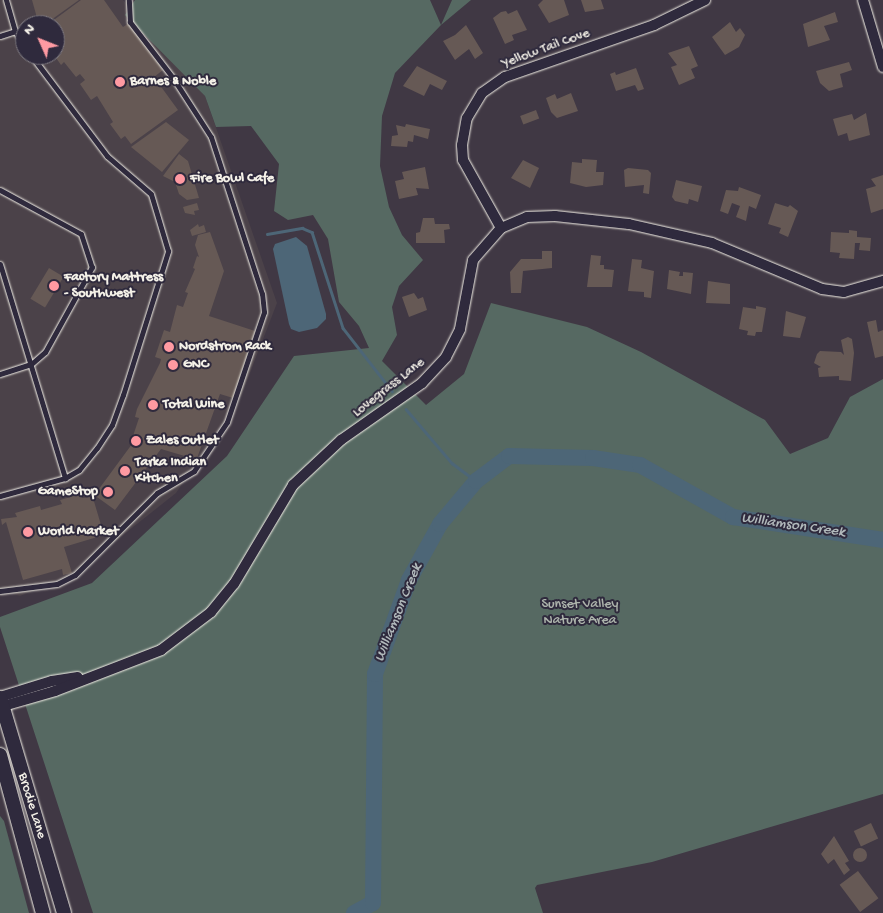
<!DOCTYPE html>
<html>
<head>
<meta charset="utf-8">
<style>
  body { margin:0 }
  #map { position:relative; width:883px; height:913px; overflow:hidden; background:#403844; font-family:"Gochi Hand",sans-serif }
  div>[style] { position:absolute }
  .built>* { inset:0; background:#4b4249 }
  .green>* { inset:0; background:#566962 }
  .water>* { inset:0; background:#4d6677 }
  .stream>* { height:2.5px; margin:-1.25px; padding:0 1.25px; transform-origin:1.25px; border-radius:1.25px; background:#4d6677 }
  .river>* { height:16px; margin:-8px; padding:0 8px; transform-origin:8px; border-radius:8px; background:#4d6677 }
  .building>* { inset:0; background:#665955; transform-origin:0 0 }
  .round { border-radius:50% }
  .roads { filter:drop-shadow(0 0 1px #f4f1e8) drop-shadow(0 0 1px #f4f1e8) }
  .lane>* { height:5px; margin:-2.5px; padding:0 2.5px; transform-origin:2.5px; border-radius:2.5px; background:#2f2a3d }
  .street>* { height:10px; margin:-5px; padding:0 5px; transform-origin:5px; border-radius:5px; background:#2f2a3d }
  .secondary>* { height:14px; margin:-7px; padding:0 7px; transform-origin:7px; border-radius:7px; background:#2f2a3d }
  .dots>* { width:14px; height:14px; translate:-50% -50%; box-sizing:border-box; border:2px solid #2f2a3d; border-radius:50% }
  span { translate:-50% -50%; white-space:nowrap; text-align:center; line-height:1.15; -webkit-text-stroke:4px #2f2a3d; paint-order:stroke }
  .street-label { font-size:14px; color:#f4f1e8 }
  .poi-label { font-size:14px; color:#f4f1e8; font-weight:700 }
  .left { translate:0 -50%; text-align:left }
  .right { translate:-100% -50%; text-align:right }
  .park-label { font-size:14px; color:#adb4ac }
  .water-label { font-size:15px; color:#b1b9bb; font-style:italic }
  .north { position:absolute; left:15px; top:15px; width:50px; height:50px; box-sizing:border-box; background:#2f2a3d; border:1px solid #7e7a81; border-radius:50%; rotate:314deg; font-size:14px; font-weight:700; line-height:20px; text-align:center; color:#f4f1e8 }
  .north::after { content:''; display:block; margin:auto; width:18px; height:22px; background:#ff9aa2; clip-path:polygon(50% 0,100% 100%,50% 72%,0 100%) }
</style>
</head>
<body>
<div id="map">
  <div class="built">
    <div style="clip-path:polygon(evenodd,0 0,123px 0,205px 96px,277px 303px,241px 396px,176px 493px,74px 574px,20px 596px,0 590px,0 0,25px 25px,55px 25px,55px 55px,25px 55px,25px 25px)"></div>
  </div>
  <div class="green">
    <div style="clip-path:polygon(135px 0,430px 0,441px 25px,452px 0,471px 0,441px 25px,395px 73px,382px 116px,380px 166px,389px 207px,402px 235px,423px 260px,399px 286px,392px 307px,397px 335px,382px 361px,426px 405px,464px 374px,491px 303px,587px 327px,641px 352px,765px 420px,790px 454px,828px 438px,850px 397px,883px 379px,883px 794px,652px 862px,537px 885px,535px 888px,543px 913px,93px 913px,0 627px,0 617px,92px 583px,227px 456px,294px 356px,369px 348px,359px 326px,339px 302px,328px 239px,313px 215px,288px 220px,274px 211px,279px 164px,251px 126px,216px 127px,205px 96px,125px 15px)"></div>
    <div style="clip-path:polygon(0 816px,4px 821px,29px 913px,0 913px)"></div>
  </div>
  <div class="water">
    <div style="clip-path:polygon(296px 237px,307px 246px,326px 314px,326px 319px,317px 328px,299px 332px,291px 329px,289px 324px,273px 249px,275px 244px)"></div>
  </div>
  <div class="stream">
    <div style="left:267px;top:234px;width:36px;rotate:-10deg"></div>
    <div style="left:302px;top:228px;width:11px;rotate:22deg"></div>
    <div style="left:312px;top:232px;width:101px;rotate:72.1deg"></div>
    <div style="left:343px;top:328px;width:80px;rotate:52.1deg"></div>
    <div style="left:406px;top:409px;width:71px;rotate:49.6deg"></div>
    <div style="left:452px;top:463px;width:30px;rotate:37deg"></div>
  </div>
  <div class="river">
    <div style="left:354px;top:913px;width:21px;rotate:-28deg"></div>
    <div style="left:373px;top:903px;width:229px;rotate:-89.5deg"></div>
    <div style="left:375px;top:674px;width:100px;rotate:-70.1deg"></div>
    <div style="left:409px;top:580px;width:64px;rotate:-61deg"></div>
    <div style="left:440px;top:524px;width:56px;rotate:-50.1deg"></div>
    <div style="left:476px;top:481px;width:41px;rotate:-37.1deg"></div>
    <div style="left:509px;top:456px;width:84px;rotate:1.4deg"></div>
    <div style="left:593px;top:458px;width:48px;rotate:8.5deg"></div>
    <div style="left:640px;top:465px;width:107px;rotate:29.2deg"></div>
    <div style="left:733px;top:517px;width:152px;rotate:8.7deg"></div>
  </div>
  <div class="building">
    <div style="clip-path:polygon(32px 0,79px 0,44px 25px,39px 25px)"></div>
    <div style="clip-path:polygon(81px 0,104px 0,123px 27px,129px 23px,163px 70px,154px 77px,178px 110px,131px 144px,125px 136px,121px 139px,110px 124px,113px 122px,97px 96px,91px 100px,80px 84px,85px 80px,80px 74px,76px 77px,64px 62px,61px 65px,54px 55px,55px 25px,47px 25px)"></div>
    <div style="clip-path:polygon(543px 0,564px 0,569px 15px,549px 23px,538px 5px)"></div>
    <div style="clip-path:polygon(581px 0,601px 0,604px 9px,585px 12px)"></div>
    <div style="clip-path:polygon(517px 10px,527px 30px,512px 35px,514px 40px,505px 44px,493px 18px,501px 12px,506px 11px,508px 14px)"></div>
    <div style="clip-path:polygon(835px 12px,838px 22px,824px 26px,830px 40px,808px 47px,803px 24px)"></div>
    <div style="clip-path:polygon(730px 22px,736px 32px,740px 28px,745px 35px,739px 47px,725px 55px,712px 37px)"></div>
    <div style="clip-path:polygon(466px 25px,483px 53px,475px 59px,469px 49px,455px 60px,443px 41px,455px 35px)"></div>
    <div style="clip-path:polygon(689px 46px,698px 66px,691px 69px,695px 78px,679px 85px,671px 67px,677px 65px,668px 53px)"></div>
    <div style="clip-path:polygon(849px 62px,852px 70px,840px 74px,843px 87px,829px 91px,820px 83px,816px 71px)"></div>
    <div style="clip-path:polygon(417px 66px,447px 81px,442px 90px,430px 84px,424px 96px,403px 86px)"></div>
    <div style="clip-path:polygon(636px 68px,644px 89px,638px 91px,635px 85px,616px 91px,610px 74px,615px 72px,616px 75px)"></div>
    <div style="clip-path:polygon(571px 93px,578px 111px,557px 118px,551px 112px,546px 98px,555px 94px,557px 99px)"></div>
    <div style="left:536px;top:110px;width:9px;height:17px;rotate:69deg"></div>
    <div style="clip-path:polygon(866px 113px,870px 135px,849px 141px,847px 133px,838px 136px,833px 119px,852px 114px,854px 120px)"></div>
    <div style="clip-path:polygon(166px 122px,189px 140px,162px 172px,131px 147px)"></div>
    <div style="clip-path:polygon(406px 124px,430px 129px,428px 139px,414px 135px,413px 142px,408px 141px,407px 147px,391px 146px,392px 136px,398px 135px,396px 125px,405px 127px)"></div>
    <div style="clip-path:polygon(179px 154px,188px 161px,199px 198px,187px 200px,179px 194px,175px 182px,163px 176px)"></div>
    <div style="clip-path:polygon(582px 159px,597px 160px,596px 172px,604px 172px,603px 185px,586px 187px,570px 183px,572px 162px,582px 163px)"></div>
    <div style="clip-path:polygon(523px 160px,539px 168px,530px 188px,511px 178px)"></div>
    <div style="clip-path:polygon(425px 167px,429px 189px,416px 188px,418px 195px,399px 199px,395px 181px,404px 179px,402px 172px)"></div>
    <div style="clip-path:polygon(628px 168px,648px 170px,651px 173px,649px 194px,643px 193px,644px 185px,625px 187px,624px 170px)"></div>
    <div style="clip-path:polygon(883px 175px,883px 209px,871px 213px,866px 189px,876px 186px,871px 179px)"></div>
    <div style="clip-path:polygon(676px 180px,702px 186px,698px 202px,689px 199px,688px 204px,675px 201px,672px 197px)"></div>
    <div style="clip-path:polygon(739px 187px,761px 195px,756px 209px,749px 206px,746px 221px,736px 217px,740px 206px,732px 203px,728px 214px,720px 211px,726px 190px,738px 191px)"></div>
    <div style="clip-path:polygon(197px 203px,199px 210px,194px 211px,195px 215px,185px 213px,183px 207px)"></div>
    <div style="clip-path:polygon(775px 203px,788px 207px,790px 205px,798px 211px,788px 237px,779px 233px,781px 228px,768px 224px)"></div>
    <div style="clip-path:polygon(423px 218px,434px 218px,435px 224px,449px 224px,450px 229px,444px 230px,445px 243px,416px 243px,416px 233px,420px 232px)"></div>
    <div style="clip-path:polygon(198px 224px,199px 227px,204px 225px,206px 232px,192px 236px,190px 230px)"></div>
    <div style="clip-path:polygon(849px 230px,857px 231px,857px 237px,871px 238px,870px 251px,859px 250px,860px 243px,855px 243px,854px 259px,839px 258px,840px 253px,830px 252px,831px 232px,849px 233px)"></div>
    <div style="clip-path:polygon(210px 232px,224px 271px,209px 316px,255px 331px,233px 398px,220px 394px,195px 464px,188px 457px,161px 449px,115px 510px,97px 497px,93px 498px,104px 535px,64px 547px,72px 573px,63px 575px,62px 569px,23px 580px,6px 522px,2px 525px,1px 519px,17px 517px,15px 513px,40px 506px,41px 510px,62px 504px,60px 500px,81px 494px,82px 498px,93px 497px,135px 440px,132px 439px,139px 418px,135px 417px,137px 409px,160px 363px,161px 359px,155px 357px,164px 330px,170px 332px,177px 305px,183px 307px,188px 293px,185px 292px,195px 269px,193px 268px,197px 256px,199px 257px,195px 245px,198px 235px)"></div>
    <div style="clip-path:polygon(542px 251px,552px 251px,552px 268px,523px 271px,521px 293px,511px 293px,510px 272px,521px 259px,542px 259px)"></div>
    <div style="clip-path:polygon(591px 255px,601px 256px,600px 265px,604px 265px,604px 269px,614px 270px,612px 287px,587px 287px)"></div>
    <div style="clip-path:polygon(632px 259px,642px 260px,641px 268px,654px 271px,651px 298px,644px 297px,644px 292px,628px 291px)"></div>
    <div style="left:49px;top:268px;width:17px;height:36px;rotate:31deg"></div>
    <div style="clip-path:polygon(669px 270px,680px 272px,679px 276px,683px 276px,683px 272px,693px 273px,691px 294px,667px 289px)"></div>
    <div style="clip-path:polygon(708px 281px,730px 284px,730px 304px,706px 303px)"></div>
    <div style="clip-path:polygon(414px 293px,418px 299px,423px 297px,427px 310px,409px 317px,402px 297px)"></div>
    <div style="clip-path:polygon(756px 306px,766px 308px,762px 332px,756px 332px,755px 336px,747px 335px,748px 331px,739px 329px,743px 307px,756px 309px)"></div>
    <div style="clip-path:polygon(786px 311px,806px 317px,800px 338px,783px 336px)"></div>
    <div style="clip-path:polygon(876px 320px,878px 332px,883px 330px,883px 356px,875px 358px,867px 322px)"></div>
    <div style="clip-path:polygon(848px 337px,852px 339px,854px 353px,851px 381px,839px 380px,839px 376px,819px 377px,818px 368px,821px 367px,814px 363px,817px 354px,820px 351px,841px 352px,844px 355px,841px 340px)"></div>
    <div style="left:871px;top:823px;width:17px;height:19px;rotate:65deg"></div>
    <div style="clip-path:polygon(834px 836px,849px 861px,845px 863px,850px 870px,844px 875px,834px 859px,828px 864px,821px 854px)"></div>
    <div class="round" style="left:853px;top:848px;width:14px;height:14px"></div>
    <div style="left:858px;top:871px;width:34px;height:23px;rotate:53deg"></div>
  </div>
  <div class="roads">
    <div class="lane">
      <div style="left:6px;top:0;width:32px;rotate:74deg"></div>
      <div style="left:15px;top:31px;width:19px;rotate:58deg"></div>
      <div style="left:0;top:36px;width:16px;rotate:-18deg"></div>
      <div style="left:0;top:190px;width:92px;rotate:28.5deg"></div>
      <div style="left:81px;top:234px;width:35px;rotate:72deg"></div>
      <div style="left:92px;top:267px;width:97px;rotate:118.9deg"></div>
      <div style="left:45px;top:352px;width:18px;rotate:139deg"></div>
      <div style="left:31px;top:364px;width:33px;rotate:162deg"></div>
      <div style="left:0;top:264px;width:224px;rotate:73.1deg"></div>
      <div style="left:0;top:496px;width:67px;rotate:-15.5deg"></div>
      <div style="left:65px;top:478px;width:16px;rotate:-30deg"></div>
      <div style="left:79px;top:470px;width:28px;rotate:-51deg"></div>
      <div style="left:97px;top:448px;width:27px;rotate:-57deg"></div>
      <div style="left:112px;top:425px;width:32px;rotate:-70deg"></div>
      <div style="left:123px;top:395px;width:151px;rotate:-72.6deg"></div>
      <div style="left:168px;top:251px;width:59px;rotate:-106.6deg"></div>
      <div style="left:151px;top:194px;width:58px;rotate:-139.2deg"></div>
      <div style="left:107px;top:156px;width:126px;rotate:-127deg"></div>
      <div style="left:0;top:591px;width:57px;rotate:-7deg"></div>
      <div style="left:57px;top:584px;width:20px;rotate:-27deg"></div>
      <div style="left:75px;top:575px;width:116px;rotate:-45deg"></div>
      <div style="left:157px;top:493px;width:43px;rotate:-30.7deg"></div>
      <div style="left:194px;top:471px;width:59px;rotate:-56deg"></div>
      <div style="left:227px;top:422px;width:116px;rotate:-71.4deg"></div>
      <div style="left:264px;top:312px;width:18px;rotate:-96deg"></div>
      <div style="left:262px;top:294px;width:165px;rotate:-108deg"></div>
      <div style="left:211px;top:137px;width:70px;rotate:-122.8deg"></div>
      <div style="left:173px;top:78px;width:71px;rotate:-127.5deg"></div>
      <div style="left:130px;top:22px;width:22px;rotate:-93deg"></div>
    </div>
    <div class="street">
      <div style="left:863px;top:0;width:70px;rotate:73.4deg"></div>
      <div style="left:501px;top:228px;width:78px;rotate:-119.2deg"></div>
      <div style="left:463px;top:160px;width:15px;rotate:-94deg"></div>
      <div style="left:462px;top:145px;width:27px;rotate:-80deg"></div>
      <div style="left:467px;top:118px;width:29px;rotate:-59deg"></div>
      <div style="left:482px;top:93px;width:28px;rotate:-35deg"></div>
      <div style="left:505px;top:77px;width:158px;rotate:-19.2deg"></div>
      <div style="left:654px;top:25px;width:57px;rotate:-26.1deg"></div>
      <div style="left:0;top:697px;width:54px;rotate:-17.1deg"></div>
      <div style="left:52px;top:681px;width:26px;rotate:-9deg"></div>
      <div style="left:0;top:707px;width:57px;rotate:-16.2deg"></div>
      <div style="left:55px;top:691px;width:114px;rotate:-21.1deg"></div>
      <div style="left:161px;top:650px;width:63px;rotate:-37.2deg"></div>
      <div style="left:211px;top:612px;width:36px;rotate:-51deg"></div>
      <div style="left:234px;top:584px;width:115px;rotate:-59.2deg"></div>
      <div style="left:293px;top:485px;width:66px;rotate:-43.2deg"></div>
      <div style="left:341px;top:440px;width:99px;rotate:-35.1deg"></div>
      <div style="left:422px;top:383px;width:35px;rotate:-47deg"></div>
      <div style="left:446px;top:357px;width:31px;rotate:-63deg"></div>
      <div style="left:460px;top:329px;width:70px;rotate:-79.3deg"></div>
      <div style="left:473px;top:260px;width:43px;rotate:-48.8deg"></div>
      <div style="left:501px;top:228px;width:28px;rotate:-23deg"></div>
      <div style="left:527px;top:217px;width:28px;rotate:-2deg"></div>
      <div style="left:555px;top:216px;width:74px;rotate:6.2deg"></div>
      <div style="left:629px;top:224px;width:85px;rotate:12.9deg"></div>
      <div style="left:712px;top:243px;width:119px;rotate:22.7deg"></div>
      <div style="left:822px;top:289px;width:22px;rotate:8deg"></div>
      <div style="left:844px;top:292px;width:41px;rotate:-15.8deg"></div>
    </div>
    <div class="secondary">
      <div style="left:0;top:698px;width:224px;rotate:73.4deg"></div>
      <div style="left:0;top:755px;width:164px;rotate:74.8deg"></div>
    </div>
  </div>
  <div class="dots">
    <div style="left:120px;top:82px;background:#ff9aa2"></div>
    <div style="left:180px;top:179px;background:#ff9aa2"></div>
    <div style="left:54px;top:286px;background:#ff9aa2"></div>
    <div style="left:169px;top:347px;background:#ff9aa2"></div>
    <div style="left:173px;top:365px;background:#ff9aa2"></div>
    <div style="left:153px;top:405px;background:#ff9aa2"></div>
    <div style="left:136px;top:441px;background:#ff9aa2"></div>
    <div style="left:125px;top:471px;background:#ff9aa2"></div>
    <div style="left:108px;top:492px;background:#ff9aa2"></div>
    <div style="left:28px;top:532px;background:#ff9aa2"></div>
  </div>
  <div class="street-label">
    <span style="left:546px;top:49px;rotate:-20deg">Yellow Tail Cove</span>
    <span style="left:389px;top:388px;rotate:-38deg">Lovegrass Lane</span>
    <span style="left:31px;top:806px;rotate:73deg">Brodie Lane</span>
  </div>
  <div class="poi-label">
    <span class="left" style="left:130px;top:82px">Barnes &amp; Noble</span>
    <span class="left" style="left:190px;top:179px">Fire Bowl Cafe</span>
    <span class="left" style="left:64px;top:286px">Factory Mattress<br>- Southwest</span>
    <span class="left" style="left:179px;top:347px">Nordstrom Rack</span>
    <span class="left" style="left:183px;top:365px">GNC</span>
    <span class="left" style="left:163px;top:405px">Total Wine</span>
    <span class="left" style="left:146px;top:441px">Zales Outlet</span>
    <span class="left" style="left:135px;top:471px">Tarka Indian<br>Kitchen</span>
    <span class="right" style="left:98px;top:492px">GameStop</span>
    <span class="left" style="left:38px;top:532px">World Market</span>
  </div>
  <div class="park-label">
    <span style="left:580px;top:613px">Sunset Valley<br>Nature Area</span>
  </div>
  <div class="water-label">
    <span style="left:793px;top:526px;rotate:8deg">Williamson Creek</span>
    <span style="left:399px;top:613px;rotate:-68deg">Williamson Creek</span>
  </div>
  <div class="north">N</div>
</div>
</body>
</html>
